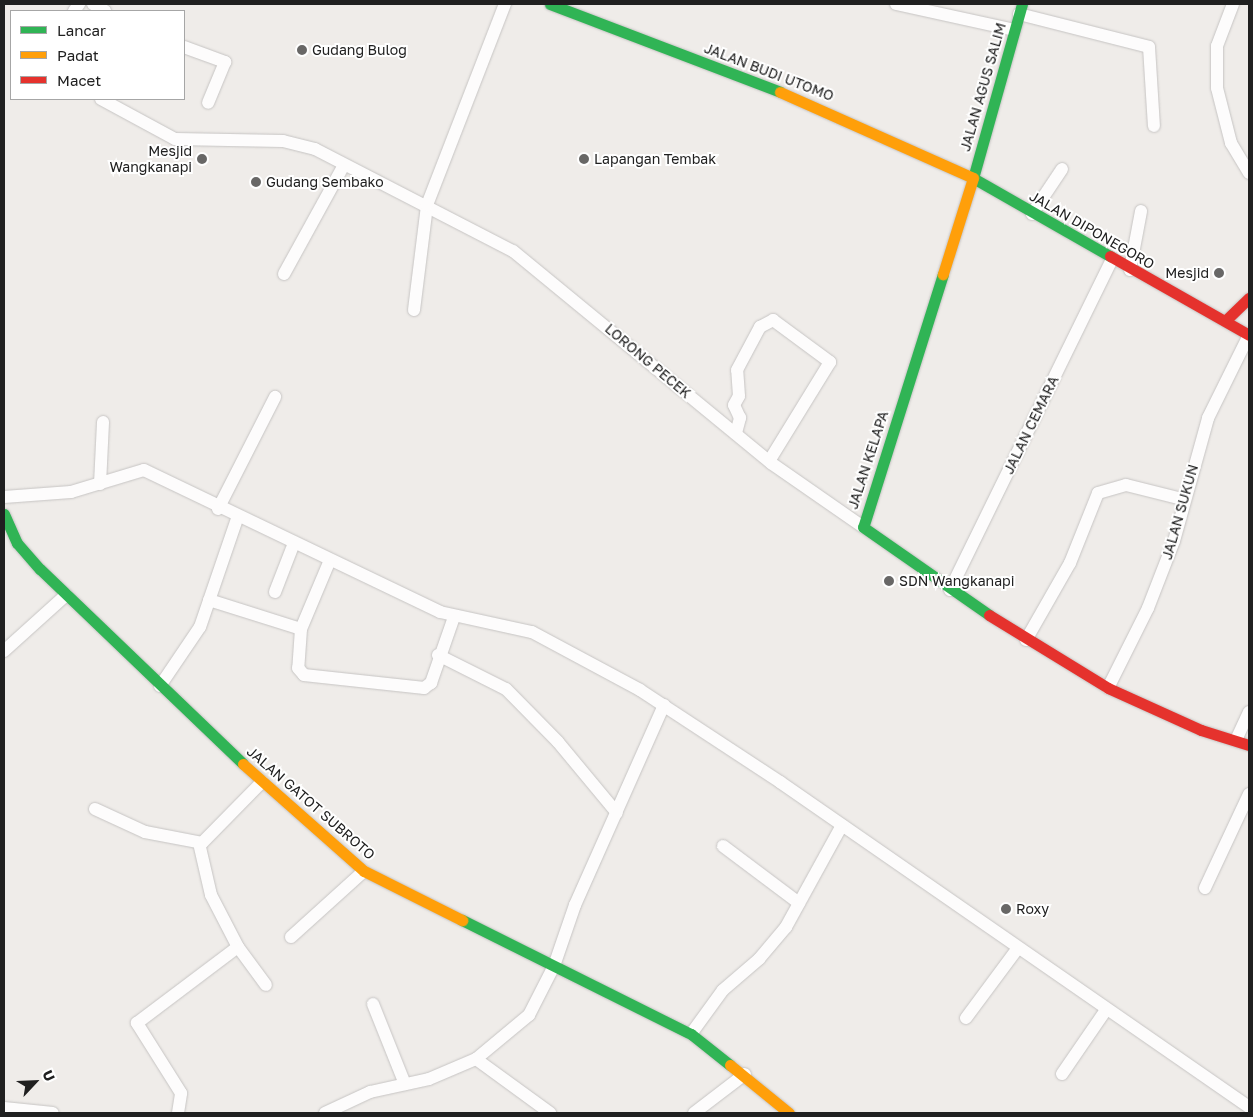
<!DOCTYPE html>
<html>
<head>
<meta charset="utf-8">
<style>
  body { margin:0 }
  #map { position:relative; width:1253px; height:1117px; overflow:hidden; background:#efece9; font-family:"Golos Text",sans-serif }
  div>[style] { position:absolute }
  .roads { filter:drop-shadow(0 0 1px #c6c4c3) drop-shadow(0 0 1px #c6c4c3) }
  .street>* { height:12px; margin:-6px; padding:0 6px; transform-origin:6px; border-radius:6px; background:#fdfcfc }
  .fast>* { height:11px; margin:-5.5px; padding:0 5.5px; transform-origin:5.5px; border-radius:5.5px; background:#30b455 }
  .slow>* { height:11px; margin:-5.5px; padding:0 5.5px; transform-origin:5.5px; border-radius:5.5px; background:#ff9f0a }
  .jam>* { height:11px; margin:-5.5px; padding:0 5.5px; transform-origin:5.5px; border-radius:5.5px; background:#e5322d }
  .dots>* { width:14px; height:14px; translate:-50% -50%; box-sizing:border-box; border:2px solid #fff; border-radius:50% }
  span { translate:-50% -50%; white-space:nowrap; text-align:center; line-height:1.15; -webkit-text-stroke:4px #fff; paint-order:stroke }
  .poi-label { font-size:14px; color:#202020 }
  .left { translate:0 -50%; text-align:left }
  .right { translate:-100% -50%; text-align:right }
  .street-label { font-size:14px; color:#202020 }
  .frame { position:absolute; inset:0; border:5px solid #202020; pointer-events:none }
  .legend { position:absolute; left:10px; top:10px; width:175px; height:90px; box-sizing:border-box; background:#fff; border:1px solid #a6a6a6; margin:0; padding:6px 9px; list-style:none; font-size:15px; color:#202020 }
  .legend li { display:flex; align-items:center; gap:10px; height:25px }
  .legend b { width:25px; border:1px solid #a6a6a6 }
  .north { position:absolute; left:10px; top:1057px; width:50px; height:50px; -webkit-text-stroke:4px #fff; paint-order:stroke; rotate:65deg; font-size:14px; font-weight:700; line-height:20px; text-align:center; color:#202020 }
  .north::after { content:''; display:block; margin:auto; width:18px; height:22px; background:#202020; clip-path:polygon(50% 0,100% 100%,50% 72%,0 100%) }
</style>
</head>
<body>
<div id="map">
  <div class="roads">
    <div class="street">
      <div style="left:93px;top:4px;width:14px;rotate:30deg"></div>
      <div style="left:896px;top:4px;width:121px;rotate:12.4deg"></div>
      <div style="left:1233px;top:4px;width:45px;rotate:110.9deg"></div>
      <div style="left:1217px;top:46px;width:42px;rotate:90deg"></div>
      <div style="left:1217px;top:88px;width:57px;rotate:75.7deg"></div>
      <div style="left:1231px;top:143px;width:35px;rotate:59deg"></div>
      <div style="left:74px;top:11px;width:9px;rotate:-54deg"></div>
      <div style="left:1019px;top:14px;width:134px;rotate:14.2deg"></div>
      <div style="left:1149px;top:47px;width:79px;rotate:86.4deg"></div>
      <div style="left:184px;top:47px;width:44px;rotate:20.1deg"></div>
      <div style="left:225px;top:62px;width:44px;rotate:112.5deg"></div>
      <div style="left:101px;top:99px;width:84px;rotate:28.4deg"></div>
      <div style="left:175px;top:139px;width:108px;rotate:1.1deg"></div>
      <div style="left:283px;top:141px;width:33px;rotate:14deg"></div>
      <div style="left:315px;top:149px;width:223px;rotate:27.3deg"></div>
      <div style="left:513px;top:251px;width:334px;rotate:39.4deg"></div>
      <div style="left:771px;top:463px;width:112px;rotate:34.8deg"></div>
      <div style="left:1032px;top:214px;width:54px;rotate:-56.3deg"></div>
      <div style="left:1130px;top:270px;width:60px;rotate:-79.4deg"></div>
      <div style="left:284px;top:274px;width:124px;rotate:-61.2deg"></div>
      <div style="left:414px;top:310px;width:106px;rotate:-82.9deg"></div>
      <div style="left:427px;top:205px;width:216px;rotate:-68.8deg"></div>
      <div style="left:736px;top:433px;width:16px;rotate:-75deg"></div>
      <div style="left:740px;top:418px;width:14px;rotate:-115deg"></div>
      <div style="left:734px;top:405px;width:10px;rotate:-61deg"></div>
      <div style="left:739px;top:396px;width:26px;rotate:-94deg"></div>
      <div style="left:737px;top:370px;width:49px;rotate:-61.9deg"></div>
      <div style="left:760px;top:327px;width:15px;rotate:-28deg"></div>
      <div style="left:773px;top:320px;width:71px;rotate:36.4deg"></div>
      <div style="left:830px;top:362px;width:116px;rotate:121.6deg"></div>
      <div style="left:100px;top:484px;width:62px;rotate:-87.2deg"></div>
      <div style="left:4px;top:497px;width:67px;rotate:-4.3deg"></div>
      <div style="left:71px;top:492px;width:76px;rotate:-16.8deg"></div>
      <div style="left:144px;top:470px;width:328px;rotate:25.6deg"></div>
      <div style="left:440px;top:612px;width:94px;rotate:12.3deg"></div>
      <div style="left:532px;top:632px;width:123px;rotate:28.2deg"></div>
      <div style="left:640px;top:690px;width:168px;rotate:33.3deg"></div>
      <div style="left:780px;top:782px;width:571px;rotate:34.72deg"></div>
      <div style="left:218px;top:509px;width:126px;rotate:-63deg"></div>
      <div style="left:330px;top:560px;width:75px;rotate:112.8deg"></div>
      <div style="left:301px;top:629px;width:39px;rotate:94deg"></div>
      <div style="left:298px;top:668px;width:9px;rotate:49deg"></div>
      <div style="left:304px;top:675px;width:121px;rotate:6.2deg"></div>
      <div style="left:424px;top:688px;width:9px;rotate:-36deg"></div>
      <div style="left:431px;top:683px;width:70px;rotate:-70.8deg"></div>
      <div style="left:950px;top:590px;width:368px;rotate:-63.9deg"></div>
      <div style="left:275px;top:592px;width:53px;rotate:-68.8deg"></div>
      <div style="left:209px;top:600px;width:96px;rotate:17.5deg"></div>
      <div style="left:1026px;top:640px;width:89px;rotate:-60.3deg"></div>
      <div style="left:1070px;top:563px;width:75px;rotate:-68.2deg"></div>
      <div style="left:1098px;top:493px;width:29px;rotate:-16deg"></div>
      <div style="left:1126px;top:485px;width:58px;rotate:14deg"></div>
      <div style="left:4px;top:651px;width:84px;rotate:-42.1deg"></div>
      <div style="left:438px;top:655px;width:76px;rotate:26.6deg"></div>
      <div style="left:506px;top:689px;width:74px;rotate:45.5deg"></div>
      <div style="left:558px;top:742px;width:92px;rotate:50.3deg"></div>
      <div style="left:160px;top:686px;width:71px;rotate:-55.9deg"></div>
      <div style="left:200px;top:627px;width:117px;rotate:-71.1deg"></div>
      <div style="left:1108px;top:688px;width:89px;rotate:-63.4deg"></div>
      <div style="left:1148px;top:608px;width:72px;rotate:-68.8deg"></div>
      <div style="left:1174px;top:541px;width:128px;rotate:-74.5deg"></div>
      <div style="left:1208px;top:418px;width:93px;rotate:-63.7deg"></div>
      <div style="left:1236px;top:740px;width:31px;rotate:-65deg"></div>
      <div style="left:95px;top:809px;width:55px;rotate:24.7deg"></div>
      <div style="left:145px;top:832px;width:58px;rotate:10.9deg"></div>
      <div style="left:202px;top:843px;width:86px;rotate:-45.5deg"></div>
      <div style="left:199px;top:843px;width:53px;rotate:77deg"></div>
      <div style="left:211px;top:895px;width:59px;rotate:62.6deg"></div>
      <div style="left:238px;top:947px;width:47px;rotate:53.6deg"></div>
      <div style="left:723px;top:846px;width:95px;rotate:36.9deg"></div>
      <div style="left:1205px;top:888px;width:104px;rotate:-64.9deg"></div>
      <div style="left:291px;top:937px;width:98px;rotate:-42.1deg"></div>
      <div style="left:373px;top:1004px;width:86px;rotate:68.2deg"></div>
      <div style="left:966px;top:1018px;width:87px;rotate:-53.4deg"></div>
      <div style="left:691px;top:1034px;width:54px;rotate:-54deg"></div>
      <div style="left:723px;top:990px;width:48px;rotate:-40.7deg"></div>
      <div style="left:759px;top:959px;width:42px;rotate:-49.8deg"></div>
      <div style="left:786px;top:927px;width:116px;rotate:-61.2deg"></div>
      <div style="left:476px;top:1059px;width:92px;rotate:36.1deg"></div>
      <div style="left:1062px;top:1074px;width:78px;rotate:-55.5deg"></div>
      <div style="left:4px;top:1108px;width:49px;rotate:5.8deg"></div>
      <div style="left:178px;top:1113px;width:20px;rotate:-81deg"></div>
      <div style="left:181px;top:1093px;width:83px;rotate:-122.2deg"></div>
      <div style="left:137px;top:1023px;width:126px;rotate:-37deg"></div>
      <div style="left:325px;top:1113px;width:50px;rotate:-25deg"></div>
      <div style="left:370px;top:1092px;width:60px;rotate:-12.4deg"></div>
      <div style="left:429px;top:1079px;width:51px;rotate:-23.1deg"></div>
      <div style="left:476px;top:1059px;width:69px;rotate:-39.7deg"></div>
      <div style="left:529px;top:1015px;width:55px;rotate:-63deg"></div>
      <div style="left:554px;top:966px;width:65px;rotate:-71deg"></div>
      <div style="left:575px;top:905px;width:219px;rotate:-66deg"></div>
      <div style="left:694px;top:1113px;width:64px;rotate:-37.4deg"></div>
    </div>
    <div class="fast">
      <div style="left:550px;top:4px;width:246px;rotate:20.9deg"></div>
      <div style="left:1022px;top:4px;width:181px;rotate:105.7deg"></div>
      <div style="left:973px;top:178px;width:158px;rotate:29.7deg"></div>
      <div style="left:943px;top:274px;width:265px;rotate:107.5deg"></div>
      <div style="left:863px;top:527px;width:154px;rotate:34.9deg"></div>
      <div style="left:4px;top:514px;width:32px;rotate:66deg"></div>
      <div style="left:17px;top:543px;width:35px;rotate:49deg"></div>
      <div style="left:40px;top:569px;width:281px;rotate:43.8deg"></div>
      <div style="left:462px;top:920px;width:256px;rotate:26.5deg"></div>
      <div style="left:691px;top:1034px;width:50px;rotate:38.5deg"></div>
    </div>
    <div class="slow">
      <div style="left:780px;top:92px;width:211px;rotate:24deg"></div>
      <div style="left:973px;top:178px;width:101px;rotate:107.4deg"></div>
      <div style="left:243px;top:764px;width:162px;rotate:41.5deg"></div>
      <div style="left:364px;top:871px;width:110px;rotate:26.6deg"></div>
      <div style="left:730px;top:1065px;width:76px;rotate:39.1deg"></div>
    </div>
    <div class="jam">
      <div style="left:1110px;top:256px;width:160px;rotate:29.6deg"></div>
      <div style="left:1226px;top:320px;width:32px;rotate:-44deg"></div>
      <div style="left:989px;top:615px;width:140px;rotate:31.5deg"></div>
      <div style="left:1108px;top:688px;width:102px;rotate:24.3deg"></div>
      <div style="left:1201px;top:730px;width:50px;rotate:17.4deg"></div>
    </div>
  </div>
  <div class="dots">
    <div style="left:302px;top:50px;background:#686766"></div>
    <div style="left:202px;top:159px;background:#686766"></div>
    <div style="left:584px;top:159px;background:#686766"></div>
    <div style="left:256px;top:182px;background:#686766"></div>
    <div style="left:1219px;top:273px;background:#686766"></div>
    <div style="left:889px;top:581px;background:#686766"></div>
    <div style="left:1006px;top:909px;background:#686766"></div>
  </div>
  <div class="poi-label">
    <span class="left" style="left:312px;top:50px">Gudang Bulog</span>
    <span class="right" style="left:192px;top:159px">Mesjid<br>Wangkanapi</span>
    <span class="left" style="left:594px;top:159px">Lapangan Tembak</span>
    <span class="left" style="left:266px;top:182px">Gudang Sembako</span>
    <span class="right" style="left:1209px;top:273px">Mesjid</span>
    <span class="left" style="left:899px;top:581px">SDN Wangkanapi</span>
    <span class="left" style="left:1016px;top:909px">Roxy</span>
  </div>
  <div class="street-label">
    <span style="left:769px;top:72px;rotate:21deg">JALAN BUDI UTOMO</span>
    <span style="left:983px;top:87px;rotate:-74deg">JALAN AGUS SALIM</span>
    <span style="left:1092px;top:230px;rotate:30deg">JALAN DIPONEGORO</span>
    <span style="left:648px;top:361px;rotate:40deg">LORONG PECEK</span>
    <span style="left:1031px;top:425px;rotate:-64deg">JALAN CEMARA</span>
    <span style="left:868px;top:460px;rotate:-72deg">JALAN KELAPA</span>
    <span style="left:1180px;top:512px;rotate:-74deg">JALAN SUKUN</span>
    <span style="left:311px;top:803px;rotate:41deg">JALAN GATOT SUBROTO</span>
  </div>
  <div class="frame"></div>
  <ul class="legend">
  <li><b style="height:6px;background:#30b455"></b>Lancar</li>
  <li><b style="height:6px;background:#ff9f0a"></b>Padat</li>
  <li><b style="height:6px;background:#e5322d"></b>Macet</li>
  </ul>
  <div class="north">U</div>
</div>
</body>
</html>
